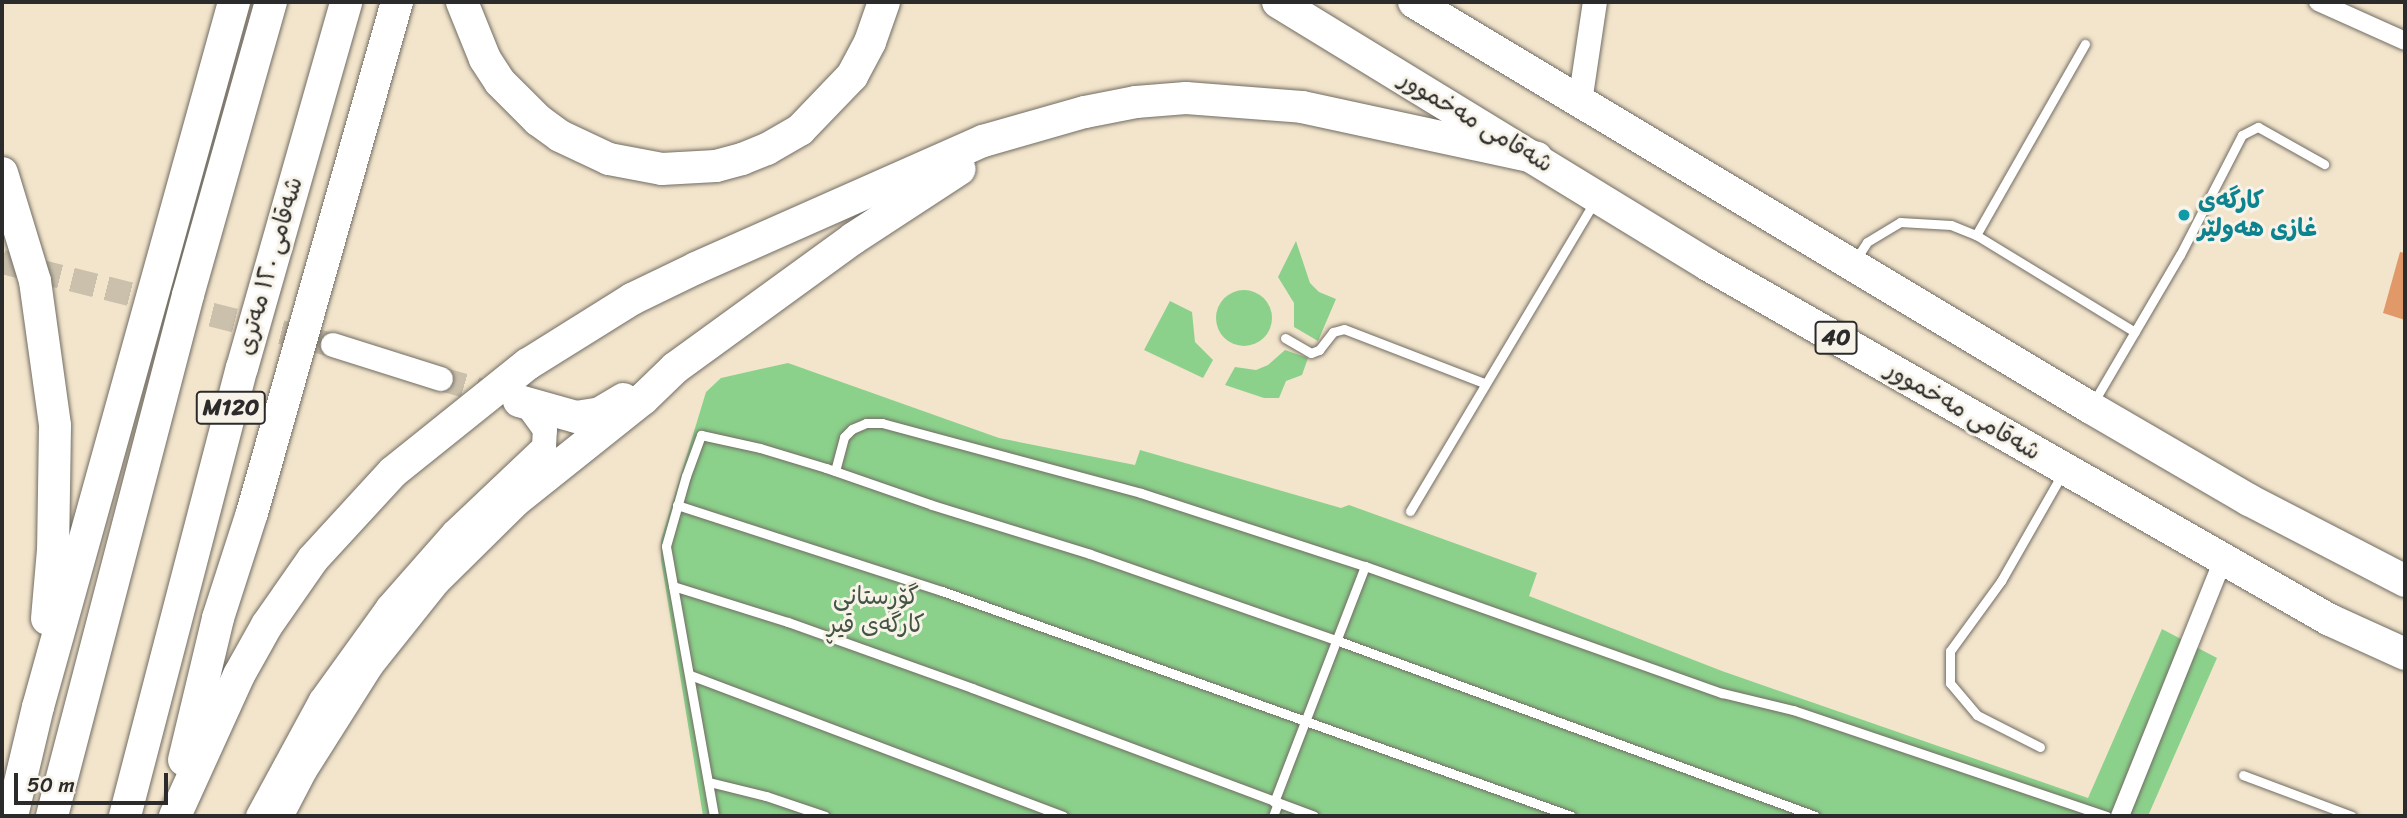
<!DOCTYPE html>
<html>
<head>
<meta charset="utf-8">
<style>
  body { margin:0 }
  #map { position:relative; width:2407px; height:818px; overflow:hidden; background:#f3e5cc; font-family:Sriracha,"Playpen Sans Arabic",sans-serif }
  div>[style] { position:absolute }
  .green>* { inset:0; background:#8bd18b }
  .round { border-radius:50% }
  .building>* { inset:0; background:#e1996a }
  .secondary-tunnel>* { height:24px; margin-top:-12px; transform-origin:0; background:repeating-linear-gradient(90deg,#cbc0ac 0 24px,transparent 0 36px) }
  .roads { filter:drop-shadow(0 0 2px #716c63) drop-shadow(0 0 2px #716c63) }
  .lane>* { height:9px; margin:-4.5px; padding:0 4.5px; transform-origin:4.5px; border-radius:4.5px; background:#fff }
  .street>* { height:18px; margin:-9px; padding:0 9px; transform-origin:9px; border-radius:9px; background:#fff }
  .secondary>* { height:24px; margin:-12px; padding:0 12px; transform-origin:12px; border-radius:12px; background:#fff }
  .highway>* { height:32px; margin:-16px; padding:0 16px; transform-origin:16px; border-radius:16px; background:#fff }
  .dots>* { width:19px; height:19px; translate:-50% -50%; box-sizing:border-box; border:4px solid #f7f3e8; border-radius:50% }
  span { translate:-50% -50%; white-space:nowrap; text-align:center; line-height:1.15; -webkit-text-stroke:6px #f7f3e8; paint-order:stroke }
  .shield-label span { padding:2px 5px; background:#f7f3e8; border:2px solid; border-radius:5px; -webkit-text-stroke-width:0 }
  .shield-label { font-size:23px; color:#2b2b2b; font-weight:700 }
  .street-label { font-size:24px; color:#2b2b2b }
  .culture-label { font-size:24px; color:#0d838f; font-weight:700 }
  .left { translate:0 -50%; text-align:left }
  .park-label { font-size:24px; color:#435443 }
  .frame { position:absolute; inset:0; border:4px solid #2b2b2b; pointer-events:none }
  .scale { position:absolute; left:14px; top:773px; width:154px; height:32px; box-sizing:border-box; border:4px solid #2b2b2b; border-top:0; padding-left:9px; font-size:21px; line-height:24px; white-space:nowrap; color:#2b2b2b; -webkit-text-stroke:5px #f7f3e8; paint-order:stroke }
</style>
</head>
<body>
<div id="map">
  <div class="green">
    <div style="clip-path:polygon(1296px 241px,1310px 283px,1319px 292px,1336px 299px,1318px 341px,1294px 327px,1294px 303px,1278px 277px)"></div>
    <div class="round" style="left:1216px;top:290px;width:56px;height:56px"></div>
    <div style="clip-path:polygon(1170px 301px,1192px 312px,1195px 342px,1213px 360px,1203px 378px,1144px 350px)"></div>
    <div style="clip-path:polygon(1285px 350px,1308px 358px,1302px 375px,1286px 381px,1279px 398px,1264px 398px,1225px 385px,1235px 367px,1256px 370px,1268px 365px)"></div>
    <div style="clip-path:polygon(788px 363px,999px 438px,1135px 465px,1140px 450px,1341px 508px,1349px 505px,1537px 573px,1529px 596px,1722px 671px,2088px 798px,2162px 629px,2217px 658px,2148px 816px,703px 816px,661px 560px,661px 540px,706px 392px,721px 378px)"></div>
  </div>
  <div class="building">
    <div style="clip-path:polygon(2400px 252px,2405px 253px,2405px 320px,2383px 313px)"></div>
  </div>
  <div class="secondary-tunnel">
    <div style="left:2px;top:262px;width:341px;rotate:14.1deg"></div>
    <div style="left:441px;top:379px;width:66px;rotate:15.9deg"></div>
  </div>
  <div class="roads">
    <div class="lane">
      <div style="left:1976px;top:235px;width:220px;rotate:-60.3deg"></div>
      <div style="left:1856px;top:259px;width:20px;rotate:-57deg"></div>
      <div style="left:1867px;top:242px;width:39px;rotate:-31deg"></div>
      <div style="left:1900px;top:222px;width:51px;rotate:3.4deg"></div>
      <div style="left:1951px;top:225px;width:27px;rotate:22deg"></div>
      <div style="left:1976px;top:235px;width:186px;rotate:31.4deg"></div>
      <div style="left:1285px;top:338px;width:30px;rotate:30deg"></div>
      <div style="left:1311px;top:353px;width:9px;rotate:-21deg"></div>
      <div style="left:1319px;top:350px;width:23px;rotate:-52deg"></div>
      <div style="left:1333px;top:332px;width:11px;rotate:-15deg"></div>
      <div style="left:1344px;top:329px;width:150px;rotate:21.1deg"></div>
      <div style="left:2093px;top:403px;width:172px;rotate:-59.6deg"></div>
      <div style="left:2180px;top:255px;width:135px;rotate:-62.7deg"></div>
      <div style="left:2242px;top:135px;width:18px;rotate:-27deg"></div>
      <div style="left:2258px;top:127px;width:76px;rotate:29.3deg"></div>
      <div style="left:835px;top:471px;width:35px;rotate:-75deg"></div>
      <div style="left:844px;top:437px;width:11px;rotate:-45deg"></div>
      <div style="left:852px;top:429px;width:15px;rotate:-23deg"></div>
      <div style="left:866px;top:423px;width:16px"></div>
      <div style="left:882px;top:423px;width:268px;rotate:15.1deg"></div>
      <div style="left:1141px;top:493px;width:236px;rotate:18.1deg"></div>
      <div style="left:1365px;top:566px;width:379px;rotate:19.6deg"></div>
      <div style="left:1722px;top:693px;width:73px;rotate:13.5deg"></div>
      <div style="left:1793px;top:710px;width:331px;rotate:18.7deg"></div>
      <div style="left:677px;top:505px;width:279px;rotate:18deg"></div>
      <div style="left:942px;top:591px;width:668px;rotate:19.68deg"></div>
      <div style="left:1410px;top:511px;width:361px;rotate:-59.2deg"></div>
      <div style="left:673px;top:586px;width:121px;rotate:17.4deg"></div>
      <div style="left:788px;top:622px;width:195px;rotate:19.7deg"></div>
      <div style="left:972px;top:688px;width:365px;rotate:20.5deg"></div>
      <div style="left:690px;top:675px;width:399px;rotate:20.7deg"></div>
      <div style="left:2040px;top:747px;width:71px;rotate:-153.1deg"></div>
      <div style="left:1977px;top:715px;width:42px;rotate:-130.2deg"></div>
      <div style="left:1950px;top:683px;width:32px;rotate:-90deg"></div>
      <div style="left:1950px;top:651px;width:87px;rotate:-53.9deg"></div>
      <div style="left:2001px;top:581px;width:123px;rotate:-60.3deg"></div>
      <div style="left:2243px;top:775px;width:116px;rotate:20.6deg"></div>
      <div style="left:709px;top:782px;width:59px;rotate:13.8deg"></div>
      <div style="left:766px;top:796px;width:62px;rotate:18.7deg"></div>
      <div style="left:1274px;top:802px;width:253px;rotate:-68.9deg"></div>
      <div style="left:714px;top:816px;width:274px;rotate:-100.1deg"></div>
      <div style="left:666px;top:546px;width:73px;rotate:-74.1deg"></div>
      <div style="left:686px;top:476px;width:44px;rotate:-69.9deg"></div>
      <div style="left:701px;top:435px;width:60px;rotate:12.4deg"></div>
      <div style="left:760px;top:448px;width:69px;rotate:16.9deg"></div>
      <div style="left:826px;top:468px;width:112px;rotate:19.2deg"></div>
      <div style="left:932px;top:505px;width:165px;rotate:17.2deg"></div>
      <div style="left:1090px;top:554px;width:261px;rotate:19.3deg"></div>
      <div style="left:1336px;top:640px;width:510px;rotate:20.17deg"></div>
      <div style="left:1273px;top:816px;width:14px;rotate:-69deg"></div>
    </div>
    <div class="street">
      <div style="left:2318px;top:2px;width:95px;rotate:24.1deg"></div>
      <div style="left:2120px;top:816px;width:276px;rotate:-68.1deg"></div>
    </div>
    <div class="secondary">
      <div style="left:1580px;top:102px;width:101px;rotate:-81.5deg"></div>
      <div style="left:333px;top:345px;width:113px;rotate:17.5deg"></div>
      <div style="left:258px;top:816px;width:132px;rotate:-61.5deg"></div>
      <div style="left:321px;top:700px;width:115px;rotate:-54.2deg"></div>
      <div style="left:388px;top:607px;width:100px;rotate:-48.7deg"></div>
      <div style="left:454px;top:532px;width:124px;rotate:-43.4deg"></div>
      <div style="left:544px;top:447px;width:17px;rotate:-87deg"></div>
      <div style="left:545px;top:430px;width:31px;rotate:-126deg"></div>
    </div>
    <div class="highway">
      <div style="left:462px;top:2px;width:61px;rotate:68deg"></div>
      <div style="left:485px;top:59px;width:27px;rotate:57deg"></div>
      <div style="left:500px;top:82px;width:54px;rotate:45deg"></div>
      <div style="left:538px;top:120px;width:27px;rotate:36deg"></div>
      <div style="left:560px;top:136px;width:54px;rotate:25.1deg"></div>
      <div style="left:609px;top:159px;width:54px;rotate:10.7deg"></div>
      <div style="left:662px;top:169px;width:54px;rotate:-3.2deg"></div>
      <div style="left:716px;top:166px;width:27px;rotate:-15deg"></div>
      <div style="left:742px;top:159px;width:27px;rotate:-22deg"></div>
      <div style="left:767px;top:149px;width:38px;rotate:-30deg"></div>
      <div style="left:800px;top:130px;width:75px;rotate:-46.1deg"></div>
      <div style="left:852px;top:76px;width:38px;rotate:-62deg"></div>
      <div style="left:870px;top:42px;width:42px;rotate:-70.7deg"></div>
      <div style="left:1278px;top:2px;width:504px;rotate:31.45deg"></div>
      <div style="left:1708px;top:265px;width:716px;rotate:29.72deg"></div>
      <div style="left:2330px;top:620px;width:82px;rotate:24.4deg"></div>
      <div style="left:1414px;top:2px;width:789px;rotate:30.95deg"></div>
      <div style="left:2091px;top:408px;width:183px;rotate:30.2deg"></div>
      <div style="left:2249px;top:500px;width:176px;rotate:27.4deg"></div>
      <div style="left:2px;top:173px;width:113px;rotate:73deg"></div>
      <div style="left:35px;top:281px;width:146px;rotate:82.1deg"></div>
      <div style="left:55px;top:426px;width:124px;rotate:90.9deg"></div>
      <div style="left:53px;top:550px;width:69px;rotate:95deg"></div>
      <div style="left:519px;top:401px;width:59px;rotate:15.7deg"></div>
      <div style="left:576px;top:417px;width:24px;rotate:-9deg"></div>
      <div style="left:600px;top:413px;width:27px;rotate:-31deg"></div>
      <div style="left:184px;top:760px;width:146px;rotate:-76.5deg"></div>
      <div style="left:218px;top:618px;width:110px;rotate:-72.1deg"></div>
      <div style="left:252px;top:513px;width:531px;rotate:-74.16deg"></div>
      <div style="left:12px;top:816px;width:112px;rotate:-76.6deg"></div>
      <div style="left:38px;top:707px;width:732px;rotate:-74.46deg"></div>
      <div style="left:52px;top:816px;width:538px;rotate:-75.37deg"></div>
      <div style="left:188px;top:295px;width:305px;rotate:-74.2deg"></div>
      <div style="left:125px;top:816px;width:463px;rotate:-75.4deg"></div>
      <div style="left:242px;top:368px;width:380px;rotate:-74.1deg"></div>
      <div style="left:175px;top:816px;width:155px;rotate:-65.6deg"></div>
      <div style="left:239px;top:675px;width:57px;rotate:-60.8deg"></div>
      <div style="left:267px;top:625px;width:80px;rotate:-55.1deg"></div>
      <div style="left:313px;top:559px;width:118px;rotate:-47.4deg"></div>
      <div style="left:393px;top:472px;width:173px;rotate:-38.7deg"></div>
      <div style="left:528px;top:364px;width:123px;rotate:-32deg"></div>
      <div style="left:632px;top:299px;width:71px;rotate:-25.8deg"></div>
      <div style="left:696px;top:268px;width:314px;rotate:-23.9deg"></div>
      <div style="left:983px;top:141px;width:106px;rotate:-15.9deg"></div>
      <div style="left:1085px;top:112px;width:52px;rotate:-11.1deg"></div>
      <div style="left:1136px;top:102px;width:50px;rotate:-4.6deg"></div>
      <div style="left:1186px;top:98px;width:116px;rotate:4.4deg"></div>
      <div style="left:1302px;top:107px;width:240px;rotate:12.2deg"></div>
      <div style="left:277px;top:816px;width:52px;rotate:-62.4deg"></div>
      <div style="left:301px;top:770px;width:125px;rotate:-57.7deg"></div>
      <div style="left:368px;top:664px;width:107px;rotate:-51.4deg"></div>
      <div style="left:435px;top:580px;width:112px;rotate:-44.6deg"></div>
      <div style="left:515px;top:501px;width:164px;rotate:-38.6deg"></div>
      <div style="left:643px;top:399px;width:45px;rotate:-44.1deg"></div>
      <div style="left:675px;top:368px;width:221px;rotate:-36deg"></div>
      <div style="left:854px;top:238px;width:126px;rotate:-33.1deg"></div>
    </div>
  </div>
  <div class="dots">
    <div style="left:2184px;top:215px;background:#0f9aa8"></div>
  </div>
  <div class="shield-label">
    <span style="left:1836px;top:338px">40</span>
    <span style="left:231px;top:408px">M120</span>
  </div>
  <div class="street-label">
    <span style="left:1476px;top:122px;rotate:31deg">شەقامی مەخموور</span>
    <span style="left:270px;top:266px;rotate:-74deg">شەقامی ١٢٠ مەتری</span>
    <span style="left:1963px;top:411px;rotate:30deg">شەقامی مەخموور</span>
  </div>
  <div class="culture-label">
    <span class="left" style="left:2198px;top:215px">کارگەی<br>غازی هەولێر</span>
  </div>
  <div class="park-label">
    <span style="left:876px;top:611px">گۆڕستانی<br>کارگەی قیڕ</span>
  </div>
  <div class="frame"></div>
  <div class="scale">50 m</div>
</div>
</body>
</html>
